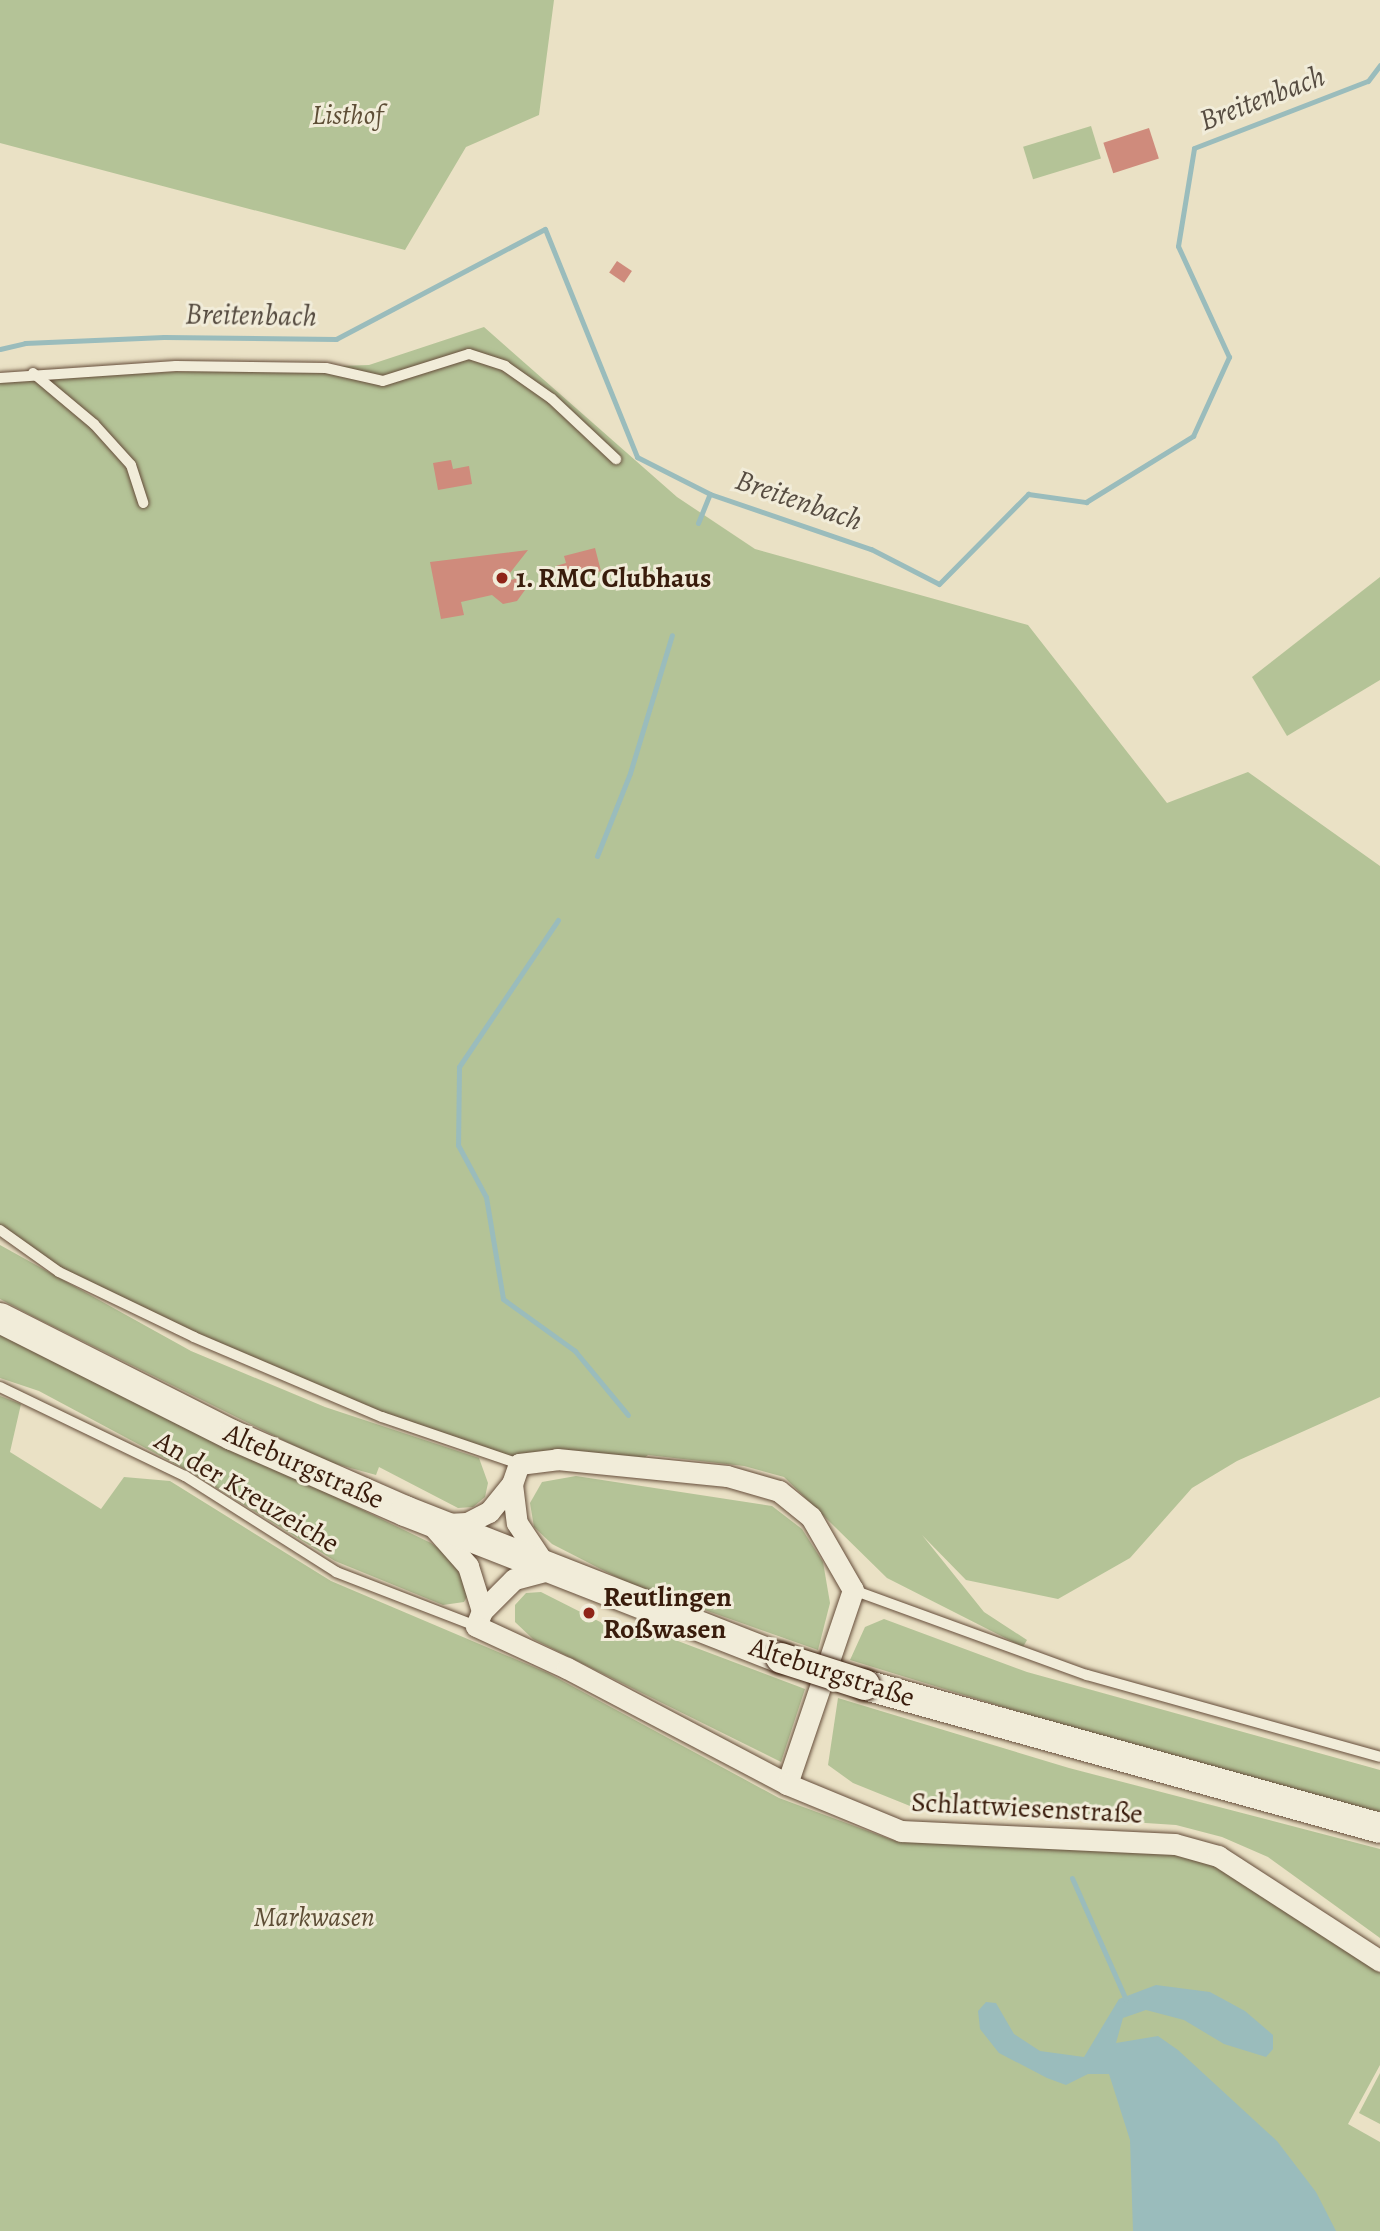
<!DOCTYPE html>
<html>
<head>
<meta charset="utf-8">
<style>
  body { margin:0 }
  #map { position:relative; width:1380px; height:2231px; overflow:hidden; background:#eae1c5; font-family:Alegreya,serif }
  div>[style] { position:absolute }
  .green>* { inset:0; background:#b4c397; transform-origin:0 0 }
  .water>* { inset:0; background:#9abcbc }
  .stream>* { height:5px; margin:-2.5px; padding:0 2.5px; transform-origin:2.5px; border-radius:2.5px; background:#9abcbc }
  .building>* { inset:0; background:#cf8b7c; transform-origin:0 0 }
  .roads { filter:drop-shadow(0 0 2px #654d3a) drop-shadow(0 0 2px #654d3a) }
  .service>* { height:10px; margin:-5px; padding:0 5px; transform-origin:5px; border-radius:5px; background:#f1ecd9 }
  .minor>* { height:21px; margin:-10.5px; padding:0 10.5px; transform-origin:10.5px; border-radius:10.5px; background:#f1ecd9 }
  .secondary>* { height:30px; margin:-15px; padding:0 15px; transform-origin:15px; border-radius:15px; background:#f1ecd9 }
  .bridges { filter:drop-shadow(0 0 2px #391c0c) drop-shadow(0 0 2px #391c0c) }
  .secondary-bridge>* { height:30px; margin:-15px; padding:0 15px; transform-origin:15px; border-radius:15px; background:#f1ecd9 }
  .dots>* { width:19px; height:19px; translate:-50% -50%; box-sizing:border-box; border:4px solid #f1ecd9; border-radius:50% }
  span { translate:-50% -50%; white-space:nowrap; text-align:center; line-height:1.15; -webkit-text-stroke:6px #f1ecd9; paint-order:stroke }
  .park-label { font-size:28px; color:#5e4e36; font-style:italic }
  .poi-label { font-size:28px; color:#391c0c; font-weight:700 }
  .left { translate:0 -50%; text-align:left }
  .street-label { font-size:28px; color:#391c0c }
  .water-label { font-size:30px; color:#564c41; font-style:italic }
</style>
</head>
<body>
<div id="map">
  <div class="green">
    <div style="clip-path:polygon(0 0,554px 0,539px 115px,466px 147px,405px 250px,0 143px)"></div>
    <div style="left:1091px;top:126px;width:34px;height:71px;rotate:73deg"></div>
    <div style="clip-path:polygon(484px 327px,677px 497px,755px 549px,1028px 625px,1167px 803px,1248px 772px,1380px 866px,1380px 1397px,1237px 1461px,1192px 1488px,1130px 1558px,1058px 1599px,966px 1580px,922px 1535px,984px 1612px,1027px 1640px,1023px 1647px,887px 1578px,784px 1477px,744px 1466px,648px 1455px,634px 1466px,518px 1464px,382px 1417px,59px 1272px,0 1230px,0 378px,369px 365px)"></div>
    <div style="clip-path:polygon(1380px 577px,1380px 680px,1287px 736px,1252px 677px)"></div>
    <div style="clip-path:polygon(0 1245px,191px 1351px,325px 1407px,479px 1458px,488px 1483px,485px 1497px,473px 1507px,458px 1508px,379px 1467px,376px 1475px,325px 1461px,36px 1318px,0 1299px)"></div>
    <div style="clip-path:polygon(0 1335px,431px 1543px,451px 1557px,469px 1593px,464px 1602px,443px 1605px,335px 1561px,194px 1474px,39px 1391px,0 1378px)"></div>
    <div style="clip-path:polygon(0 1396px,21px 1404px,10px 1452px,101px 1509px,124px 1477px,170px 1481px,331px 1581px,548px 1673px,779px 1798px,895px 1841px,1172px 1853px,1214px 1862px,1252px 1884px,1380px 1973px,1380px 2065px,1348px 2124px,1380px 2142px,1380px 2231px,0 2231px)"></div>
    <div style="clip-path:polygon(576px 1476px,772px 1506px,802px 1529px,823px 1562px,830px 1603px,818px 1650px,626px 1582px,552px 1544px,534px 1527px,530px 1503px,542px 1482px)"></div>
    <div style="clip-path:polygon(541px 1592px,624px 1634px,670px 1638px,805px 1689px,781px 1762px,533px 1639px,515px 1622px,515px 1605px,526px 1593px)"></div>
    <div style="clip-path:polygon(884px 1619px,1027px 1672px,1380px 1770px,1380px 1812px,1186px 1763px,850px 1660px,865px 1627px)"></div>
    <div style="clip-path:polygon(838px 1698px,1069px 1768px,1380px 1849px,1380px 1938px,1268px 1857px,1222px 1837px,1176px 1825px,915px 1808px,853px 1783px,828px 1765px)"></div>
    <div style="clip-path:polygon(1380px 2073px,1380px 2124px,1359px 2113px)"></div>
  </div>
  <div class="water">
    <div style="clip-path:polygon(1156px 1985px,1210px 1992px,1245px 2011px,1273px 2035px,1273px 2049px,1266px 2057px,1224px 2044px,1184px 2020px,1146px 2010px,1123px 2018px,1116px 2043px,1158px 2036px,1178px 2050px,1277px 2141px,1316px 2192px,1336px 2231px,1133px 2231px,1130px 2140px,1109px 2074px,1088px 2074px,1066px 2085px,1047px 2078px,999px 2053px,980px 2029px,978px 2011px,986px 2002px,996px 2003px,1014px 2034px,1040px 2051px,1084px 2057px,1119px 1999px)"></div>
  </div>
  <div class="stream">
    <div style="left:0;top:349px;width:26px;rotate:-13deg"></div>
    <div style="left:25px;top:343px;width:139px;rotate:-2.5deg"></div>
    <div style="left:164px;top:337px;width:172px;rotate:0.7deg"></div>
    <div style="left:336px;top:339px;width:236px;rotate:-27.8deg"></div>
    <div style="left:545px;top:229px;width:246px;rotate:68deg"></div>
    <div style="left:637px;top:457px;width:82px;rotate:26.9deg"></div>
    <div style="left:710px;top:494px;width:170px;rotate:18.9deg"></div>
    <div style="left:871px;top:549px;width:76px;rotate:27.2deg"></div>
    <div style="left:939px;top:584px;width:127px;rotate:-45.3deg"></div>
    <div style="left:1028px;top:494px;width:59px;rotate:7.9deg"></div>
    <div style="left:1086px;top:502px;width:126px;rotate:-31.7deg"></div>
    <div style="left:1193px;top:436px;width:87px;rotate:-65.5deg"></div>
    <div style="left:1229px;top:357px;width:122px;rotate:-114.7deg"></div>
    <div style="left:1178px;top:246px;width:99px;rotate:-80.7deg"></div>
    <div style="left:1194px;top:148px;width:186px;rotate:-21.1deg"></div>
    <div style="left:1368px;top:81px;width:20px;rotate:-53deg"></div>
    <div style="left:698px;top:523px;width:31px;rotate:-68deg"></div>
    <div style="left:597px;top:856px;width:89px;rotate:-68.3deg"></div>
    <div style="left:630px;top:773px;width:144px;rotate:-73.1deg"></div>
    <div style="left:558px;top:920px;width:177px;rotate:124deg"></div>
    <div style="left:459px;top:1067px;width:78px;rotate:90.7deg"></div>
    <div style="left:458px;top:1145px;width:59px;rotate:61.7deg"></div>
    <div style="left:486px;top:1197px;width:103px;rotate:80.5deg"></div>
    <div style="left:503px;top:1299px;width:89px;rotate:35.8deg"></div>
    <div style="left:575px;top:1351px;width:83px;rotate:50.4deg"></div>
    <div style="left:1072px;top:1878px;width:133px;rotate:66.1deg"></div>
  </div>
  <div class="building">
    <div style="left:1149px;top:128px;width:32px;height:48px;rotate:72deg"></div>
    <div style="left:617px;top:261px;width:18px;height:14px;rotate:34deg"></div>
    <div style="clip-path:polygon(451px 460px,453px 469px,469px 466px,472px 484px,438px 490px,433px 463px)"></div>
    <div style="clip-path:polygon(595px 548px,601px 571px,561px 583px,556px 566px,566px 563px,564px 556px)"></div>
    <div style="clip-path:polygon(528px 550px,502px 583px,523px 576px,525px 590px,517px 601px,503px 604px,492px 595px,461px 602px,464px 615px,441px 619px,430px 562px)"></div>
  </div>
  <div class="roads">
    <div class="service">
      <div style="left:33px;top:373px;width:80px;rotate:39.9deg"></div>
      <div style="left:94px;top:424px;width:55px;rotate:47.9deg"></div>
      <div style="left:131px;top:465px;width:40px;rotate:72deg"></div>
      <div style="left:0;top:378px;width:176px;rotate:-3.9deg"></div>
      <div style="left:176px;top:366px;width:150px;rotate:0.8deg"></div>
      <div style="left:326px;top:368px;width:58px;rotate:12.8deg"></div>
      <div style="left:383px;top:381px;width:90px;rotate:-17.4deg"></div>
      <div style="left:469px;top:354px;width:38px;rotate:18deg"></div>
      <div style="left:505px;top:366px;width:57px;rotate:35.1deg"></div>
      <div style="left:552px;top:399px;width:88px;rotate:43.2deg"></div>
      <div style="left:0;top:1230px;width:72px;rotate:35.4deg"></div>
      <div style="left:59px;top:1272px;width:150px;rotate:25.7deg"></div>
      <div style="left:194px;top:1337px;width:204px;rotate:23.1deg"></div>
      <div style="left:382px;top:1417px;width:145px;rotate:18.9deg"></div>
      <div style="left:0;top:1387px;width:205px;rotate:25.7deg"></div>
      <div style="left:185px;top:1476px;width:179px;rotate:32.4deg"></div>
      <div style="left:336px;top:1572px;width:150px;rotate:21.1deg"></div>
      <div style="left:853px;top:1590px;width:249px;rotate:20deg"></div>
      <div style="left:1087px;top:1675px;width:304px;rotate:15.6deg"></div>
    </div>
    <div class="minor">
      <div style="left:512px;top:1484px;width:39px;rotate:83deg"></div>
      <div style="left:517px;top:1523px;width:50px;rotate:56.3deg"></div>
      <div style="left:431px;top:1524px;width:56px;rotate:48.6deg"></div>
      <div style="left:468px;top:1566px;width:47px;rotate:72.7deg"></div>
      <div style="left:446px;top:1524px;width:21px;rotate:-3deg"></div>
      <div style="left:467px;top:1523px;width:25px;rotate:-27deg"></div>
      <div style="left:489px;top:1512px;width:36px;rotate:-51deg"></div>
      <div style="left:512px;top:1484px;width:21px;rotate:-71deg"></div>
      <div style="left:519px;top:1464px;width:38px;rotate:-7deg"></div>
      <div style="left:557px;top:1459px;width:171px;rotate:5.7deg"></div>
      <div style="left:727px;top:1476px;width:54px;rotate:16.1deg"></div>
      <div style="left:779px;top:1491px;width:41px;rotate:39.1deg"></div>
      <div style="left:811px;top:1517px;width:84px;rotate:60.1deg"></div>
      <div style="left:853px;top:1590px;width:205px;rotate:108.8deg"></div>
      <div style="left:548px;top:1570px;width:35px;rotate:165deg"></div>
      <div style="left:514px;top:1579px;width:45px;rotate:135deg"></div>
      <div style="left:482px;top:1611px;width:16px;rotate:112deg"></div>
      <div style="left:476px;top:1626px;width:100px;rotate:24.8deg"></div>
      <div style="left:567px;top:1668px;width:249px;rotate:27.8deg"></div>
      <div style="left:787px;top:1784px;width:123px;rotate:22.4deg"></div>
      <div style="left:901px;top:1831px;width:274px;rotate:2.7deg"></div>
      <div style="left:1175px;top:1844px;width:45px;rotate:15.6deg"></div>
      <div style="left:1218px;top:1856px;width:193px;rotate:32.9deg"></div>
    </div>
    <div class="secondary">
      <div style="left:0;top:1318px;width:260px;rotate:26.8deg"></div>
      <div style="left:232px;top:1435px;width:189px;rotate:23.7deg"></div>
      <div style="left:405px;top:1511px;width:404px;rotate:21.4deg"></div>
      <div style="left:865px;top:1685px;width:534px;rotate:15.52deg"></div>
    </div>
  </div>
  <div class="bridges">
    <div class="secondary-bridge">
      <div style="left:781px;top:1658px;width:88px;rotate:17.8deg"></div>
    </div>
  </div>
  <div class="dots">
    <div style="left:502px;top:578px;background:#8f2418"></div>
    <div style="left:589px;top:1613px;background:#8f2418"></div>
  </div>
  <div class="park-label">
    <span style="left:347px;top:115px">Listhof</span>
    <span style="left:314px;top:1917px">Markwasen</span>
  </div>
  <div class="poi-label">
    <span class="left" style="left:516px;top:578px">1. RMC Clubhaus</span>
    <span class="left" style="left:603px;top:1613px">Reutlingen<br>Roßwasen</span>
  </div>
  <div class="street-label">
    <span style="left:304px;top:1466px;rotate:24deg">Alteburgstraße</span>
    <span style="left:247px;top:1492px;rotate:31deg">An der Kreuzeiche</span>
    <span style="left:832px;top:1672px;rotate:18deg">Alteburgstraße</span>
    <span style="left:1027px;top:1808px;rotate:3deg">Schlattwiesenstraße</span>
  </div>
  <div class="water-label">
    <span style="left:1262px;top:98px;rotate:-21deg">Breitenbach</span>
    <span style="left:251px;top:315px;rotate:1deg">Breitenbach</span>
    <span style="left:799px;top:500px;rotate:19deg">Breitenbach</span>
  </div>
</div>
</body>
</html>
